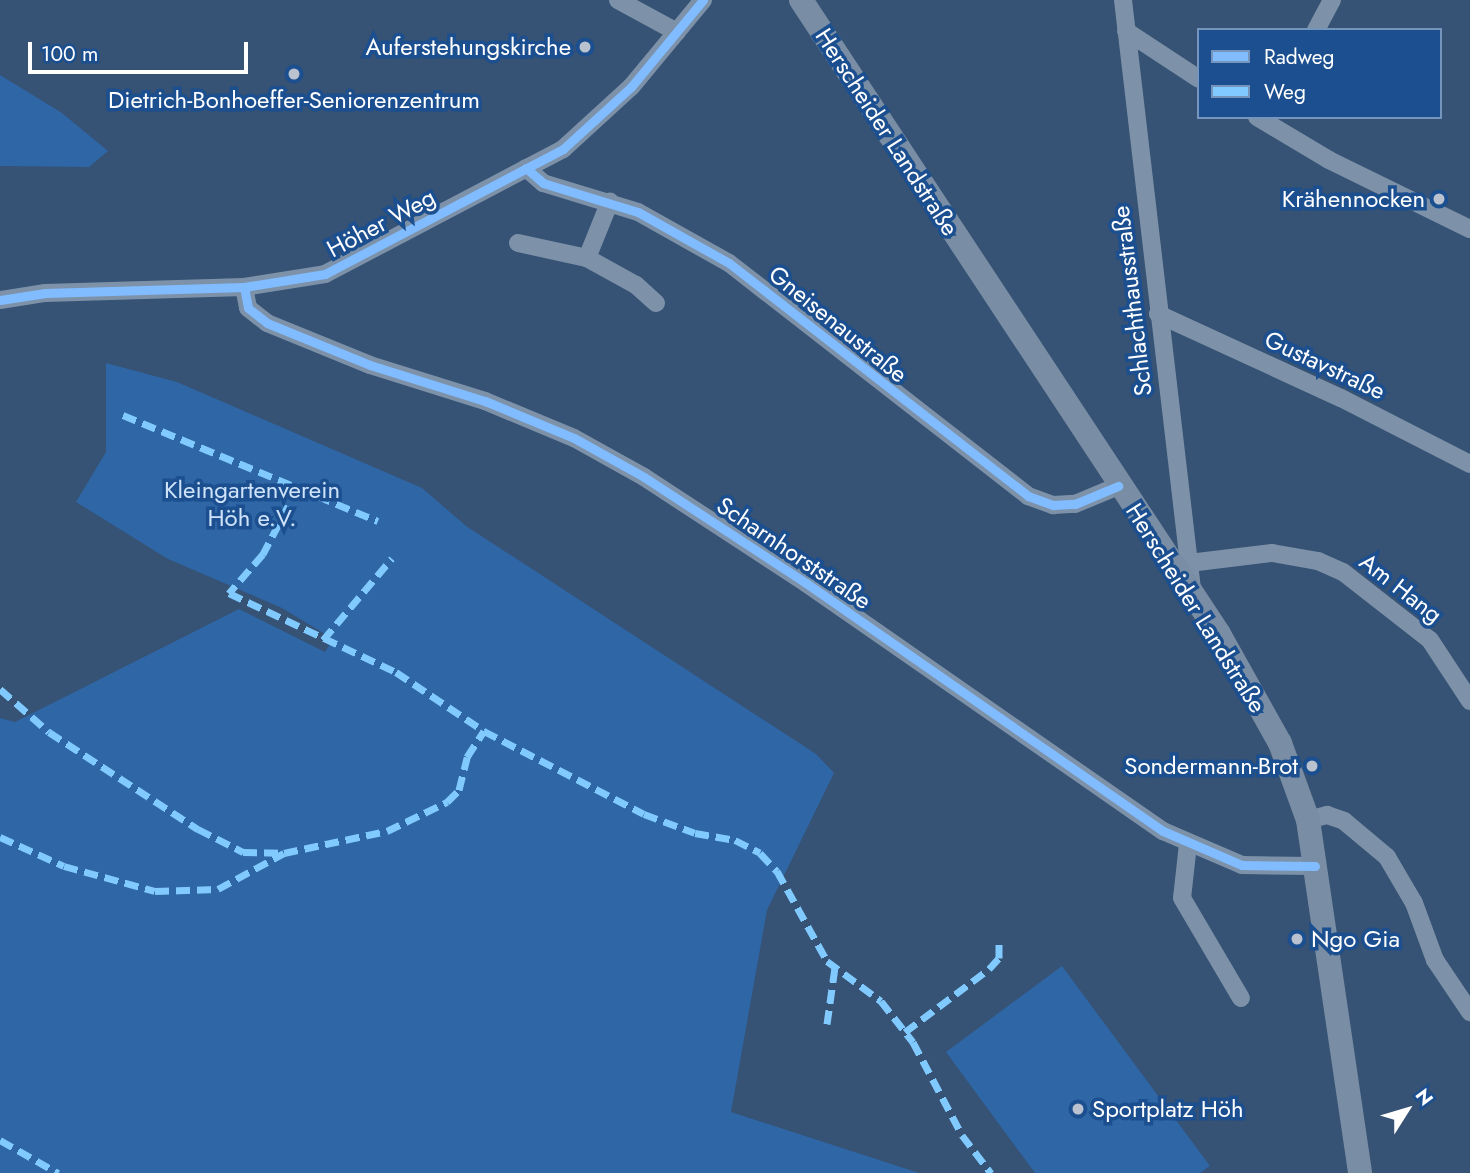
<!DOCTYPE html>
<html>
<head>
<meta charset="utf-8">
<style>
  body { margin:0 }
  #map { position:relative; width:1470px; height:1173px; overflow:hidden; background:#365274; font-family:Jost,sans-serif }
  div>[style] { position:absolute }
  .green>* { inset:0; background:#2f66a5 }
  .minor>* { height:18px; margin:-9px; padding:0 9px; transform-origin:9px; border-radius:9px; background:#7d92a8 }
  .secondary>* { height:24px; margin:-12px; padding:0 12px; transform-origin:12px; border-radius:12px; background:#798da4 }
  .quiet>* { height:7px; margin-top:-3.5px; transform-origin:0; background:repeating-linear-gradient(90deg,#80caff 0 14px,transparent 0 21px) }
  .cycleway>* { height:9px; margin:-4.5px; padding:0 4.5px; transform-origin:4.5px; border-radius:4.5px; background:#80bcff }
  .dots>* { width:19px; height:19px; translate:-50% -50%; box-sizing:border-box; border:4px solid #1b4f8f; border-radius:50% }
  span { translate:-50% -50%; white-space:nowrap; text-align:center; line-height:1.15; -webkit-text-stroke:7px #1b4f8f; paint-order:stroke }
  .poi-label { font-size:24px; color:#fff }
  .right { translate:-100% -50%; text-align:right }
  .left { translate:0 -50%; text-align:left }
  .street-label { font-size:24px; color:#fff }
  .park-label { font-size:24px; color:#cfe3fa }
  .legend { position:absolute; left:1197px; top:28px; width:245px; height:91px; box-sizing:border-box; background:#1b4f8f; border:2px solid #7695bc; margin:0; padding:9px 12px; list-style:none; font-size:21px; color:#fff }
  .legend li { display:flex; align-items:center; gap:14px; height:35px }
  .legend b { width:35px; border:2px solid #7695bc }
  .north { position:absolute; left:1372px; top:1075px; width:70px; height:70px; -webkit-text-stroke:5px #1b4f8f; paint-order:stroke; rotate:53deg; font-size:19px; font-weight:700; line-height:28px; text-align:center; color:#fff }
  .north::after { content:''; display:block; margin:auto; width:24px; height:32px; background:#fff; clip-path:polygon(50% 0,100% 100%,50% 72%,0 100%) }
  .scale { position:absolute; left:28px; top:42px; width:220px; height:32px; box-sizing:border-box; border:4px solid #fff; border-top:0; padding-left:9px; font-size:21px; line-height:24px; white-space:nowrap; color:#fff; -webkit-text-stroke:5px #1b4f8f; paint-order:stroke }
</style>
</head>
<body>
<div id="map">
  <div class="green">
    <div style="clip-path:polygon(0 75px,62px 113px,108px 151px,89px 167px,0 166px)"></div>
    <div style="clip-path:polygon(106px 363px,177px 382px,422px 488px,466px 526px,816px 754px,834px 773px,767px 910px,731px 1112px,919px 1173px,0 1173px,0 718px,15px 722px,239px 609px,325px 652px,333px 639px,282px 608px,168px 559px,76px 502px,106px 452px)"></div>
    <div style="clip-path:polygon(1062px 966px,1210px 1166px,1200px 1173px,1035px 1173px,946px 1052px)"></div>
  </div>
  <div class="minor">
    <div style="left:618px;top:0;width:67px;rotate:28.5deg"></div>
    <div style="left:1123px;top:0;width:593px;rotate:83.32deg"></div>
    <div style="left:1316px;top:30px;width:34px;rotate:-62deg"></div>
    <div style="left:1126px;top:31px;width:87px;rotate:33.3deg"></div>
    <div style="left:1257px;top:117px;width:84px;rotate:30.8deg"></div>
    <div style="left:1329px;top:160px;width:157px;rotate:26.1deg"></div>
    <div style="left:526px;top:168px;width:23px;rotate:41deg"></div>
    <div style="left:543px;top:183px;width:99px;rotate:17deg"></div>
    <div style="left:638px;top:212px;width:104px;rotate:29.3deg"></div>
    <div style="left:729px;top:263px;width:379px;rotate:37.9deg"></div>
    <div style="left:1028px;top:496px;width:27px;rotate:20deg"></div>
    <div style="left:1053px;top:505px;width:22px;rotate:-3deg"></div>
    <div style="left:1075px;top:504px;width:47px;rotate:-22.7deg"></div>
    <div style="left:518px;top:243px;width:71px;rotate:12.3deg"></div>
    <div style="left:587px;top:258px;width:56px;rotate:28.9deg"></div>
    <div style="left:636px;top:285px;width:27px;rotate:42deg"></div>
    <div style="left:587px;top:258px;width:61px;rotate:-68deg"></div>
    <div style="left:244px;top:287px;width:21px;rotate:79deg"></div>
    <div style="left:248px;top:308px;width:24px;rotate:38deg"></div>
    <div style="left:267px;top:323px;width:111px;rotate:22.2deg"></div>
    <div style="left:370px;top:365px;width:121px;rotate:17.4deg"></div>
    <div style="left:485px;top:401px;width:96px;rotate:22.6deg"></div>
    <div style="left:574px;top:438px;width:80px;rotate:29.1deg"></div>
    <div style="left:644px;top:477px;width:194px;rotate:33.2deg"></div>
    <div style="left:806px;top:583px;width:435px;rotate:34.8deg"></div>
    <div style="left:1163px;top:831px;width:86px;rotate:23.3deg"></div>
    <div style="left:1242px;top:865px;width:73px;rotate:0.8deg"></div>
    <div style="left:0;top:300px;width:46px;rotate:-8.8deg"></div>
    <div style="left:45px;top:293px;width:199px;rotate:-1.7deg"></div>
    <div style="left:244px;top:287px;width:82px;rotate:-9.1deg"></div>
    <div style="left:325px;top:274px;width:269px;rotate:-27.7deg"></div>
    <div style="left:563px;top:149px;width:92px;rotate:-42.4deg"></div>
    <div style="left:631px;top:87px;width:113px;rotate:-50.4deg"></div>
    <div style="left:1158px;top:314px;width:201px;rotate:24.7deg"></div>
    <div style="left:1341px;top:398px;width:145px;rotate:27.1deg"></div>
    <div style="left:1189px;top:563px;width:84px;rotate:-6.9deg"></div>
    <div style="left:1272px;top:553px;width:47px;rotate:9.9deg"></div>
    <div style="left:1318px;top:561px;width:27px;rotate:24deg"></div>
    <div style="left:1343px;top:572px;width:110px;rotate:38deg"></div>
    <div style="left:1430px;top:640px;width:73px;rotate:56.7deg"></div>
    <div style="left:1308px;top:820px;width:20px;rotate:-15deg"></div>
    <div style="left:1327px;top:815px;width:18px;rotate:19deg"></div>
    <div style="left:1344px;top:821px;width:56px;rotate:39.9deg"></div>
    <div style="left:1387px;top:857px;width:53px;rotate:59.6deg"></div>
    <div style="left:1414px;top:903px;width:61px;rotate:69.8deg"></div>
    <div style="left:1435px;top:960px;width:63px;rotate:56.1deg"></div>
    <div style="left:1188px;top:844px;width:54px;rotate:96.3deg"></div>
    <div style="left:1182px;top:898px;width:116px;rotate:59.5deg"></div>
  </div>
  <div class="secondary">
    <div style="left:801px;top:0;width:759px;rotate:56.6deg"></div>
    <div style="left:1219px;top:634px;width:125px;rotate:60.8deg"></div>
    <div style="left:1280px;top:743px;width:82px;rotate:70deg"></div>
    <div style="left:1308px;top:820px;width:357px;rotate:81.6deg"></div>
  </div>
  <div class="quiet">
    <div style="left:123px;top:415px;width:276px;rotate:22.6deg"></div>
    <div style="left:298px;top:487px;width:76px;rotate:117.6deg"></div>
    <div style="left:263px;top:554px;width:52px;rotate:131.1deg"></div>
    <div style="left:229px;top:593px;width:185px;rotate:25.3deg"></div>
    <div style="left:396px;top:672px;width:106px;rotate:33.8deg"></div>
    <div style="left:484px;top:731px;width:180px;rotate:27.4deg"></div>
    <div style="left:644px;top:814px;width:54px;rotate:20.4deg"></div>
    <div style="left:695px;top:833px;width:41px;rotate:9.9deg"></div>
    <div style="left:735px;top:840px;width:28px;rotate:27deg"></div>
    <div style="left:760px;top:853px;width:25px;rotate:47deg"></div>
    <div style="left:777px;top:871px;width:103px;rotate:60.9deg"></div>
    <div style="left:827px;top:961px;width:67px;rotate:36.5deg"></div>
    <div style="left:881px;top:1001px;width:52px;rotate:52deg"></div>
    <div style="left:913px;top:1042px;width:105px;rotate:62.2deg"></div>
    <div style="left:962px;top:1135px;width:48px;rotate:52.7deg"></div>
    <div style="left:323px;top:640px;width:107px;rotate:-49.9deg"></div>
    <div style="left:0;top:689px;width:65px;rotate:41.3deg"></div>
    <div style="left:49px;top:732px;width:178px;rotate:33.1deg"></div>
    <div style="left:198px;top:829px;width:51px;rotate:27.1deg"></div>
    <div style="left:243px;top:852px;width:39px;rotate:1deg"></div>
    <div style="left:0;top:837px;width:70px;rotate:24.4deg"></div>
    <div style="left:64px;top:866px;width:94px;rotate:15.4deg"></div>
    <div style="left:155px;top:891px;width:63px;rotate:-1.8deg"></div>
    <div style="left:218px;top:889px;width:75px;rotate:-28.6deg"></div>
    <div style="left:284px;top:853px;width:105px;rotate:-12.1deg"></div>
    <div style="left:387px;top:831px;width:67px;rotate:-25.8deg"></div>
    <div style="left:447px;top:802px;width:17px;rotate:-45deg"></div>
    <div style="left:459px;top:790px;width:34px;rotate:-76deg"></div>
    <div style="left:467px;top:757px;width:31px;rotate:-57deg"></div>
    <div style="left:827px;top:1024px;width:58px;rotate:-82deg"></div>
    <div style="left:905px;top:1032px;width:105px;rotate:-36.9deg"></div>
    <div style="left:989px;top:969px;width:15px;rotate:-48deg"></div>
    <div style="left:999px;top:958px;width:18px;rotate:-90deg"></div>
    <div style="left:0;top:1140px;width:67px;rotate:29.6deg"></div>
  </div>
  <div class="cycleway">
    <div style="left:526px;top:168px;width:23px;rotate:41deg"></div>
    <div style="left:543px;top:183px;width:99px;rotate:17deg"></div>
    <div style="left:638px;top:212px;width:104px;rotate:29.3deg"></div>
    <div style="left:729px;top:263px;width:379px;rotate:37.9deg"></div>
    <div style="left:1028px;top:496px;width:27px;rotate:20deg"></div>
    <div style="left:1053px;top:505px;width:22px;rotate:-3deg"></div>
    <div style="left:1075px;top:504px;width:47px;rotate:-22.7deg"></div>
    <div style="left:244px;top:287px;width:21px;rotate:79deg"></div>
    <div style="left:248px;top:308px;width:24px;rotate:38deg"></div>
    <div style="left:267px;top:323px;width:111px;rotate:22.2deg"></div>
    <div style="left:370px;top:365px;width:121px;rotate:17.4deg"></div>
    <div style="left:485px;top:401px;width:96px;rotate:22.6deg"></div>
    <div style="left:574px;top:438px;width:80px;rotate:29.1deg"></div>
    <div style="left:644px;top:477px;width:194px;rotate:33.2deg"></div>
    <div style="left:806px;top:583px;width:435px;rotate:34.8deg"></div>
    <div style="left:1163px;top:831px;width:86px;rotate:23.3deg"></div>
    <div style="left:1242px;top:865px;width:73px;rotate:0.8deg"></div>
    <div style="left:0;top:300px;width:46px;rotate:-8.8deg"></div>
    <div style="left:45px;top:293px;width:199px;rotate:-1.7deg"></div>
    <div style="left:244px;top:287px;width:82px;rotate:-9.1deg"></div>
    <div style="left:325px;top:274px;width:269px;rotate:-27.7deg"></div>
    <div style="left:563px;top:149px;width:92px;rotate:-42.4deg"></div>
    <div style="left:631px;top:87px;width:113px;rotate:-50.4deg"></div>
  </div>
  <div class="dots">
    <div style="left:585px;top:47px;background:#b9c2ce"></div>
    <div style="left:294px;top:74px;background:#b9c2ce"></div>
    <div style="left:1439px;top:199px;background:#b9c2ce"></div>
    <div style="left:1312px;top:766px;background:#b9c2ce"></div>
    <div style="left:1297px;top:939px;background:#b9c2ce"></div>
    <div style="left:1078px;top:1109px;background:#b9c2ce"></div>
  </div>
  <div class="poi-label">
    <span class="right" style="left:571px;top:47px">Auferstehungskirche</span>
    <span style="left:294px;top:100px">Dietrich-Bonhoeffer-Seniorenzentrum</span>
    <span class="right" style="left:1425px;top:199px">Krähennocken</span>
    <span class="right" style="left:1298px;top:766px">Sondermann-Brot</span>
    <span class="left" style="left:1311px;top:939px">Ngo Gia</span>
    <span class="left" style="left:1092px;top:1109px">Sportplatz Höh</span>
  </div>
  <div class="street-label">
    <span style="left:887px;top:132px;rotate:57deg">Herscheider Landstraße</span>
    <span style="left:381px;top:223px;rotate:-28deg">Höher Weg</span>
    <span style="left:1132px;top:301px;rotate:-97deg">Schlachthausstraße</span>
    <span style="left:838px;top:324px;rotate:39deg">Gneisenaustraße</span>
    <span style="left:1325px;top:365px;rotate:25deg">Gustavstraße</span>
    <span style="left:794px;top:553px;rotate:34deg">Scharnhorststraße</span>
    <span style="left:1401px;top:588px;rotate:38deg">Am Hang</span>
    <span style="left:1196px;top:608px;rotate:58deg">Herscheider Landstraße</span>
  </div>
  <div class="park-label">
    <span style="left:252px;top:504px">Kleingartenverein<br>Höh e.V.</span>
  </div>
  <ul class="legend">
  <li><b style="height:9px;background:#80bcff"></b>Radweg</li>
  <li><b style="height:9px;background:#80caff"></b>Weg</li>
  </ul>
  <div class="north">N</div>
  <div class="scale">100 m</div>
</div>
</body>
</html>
